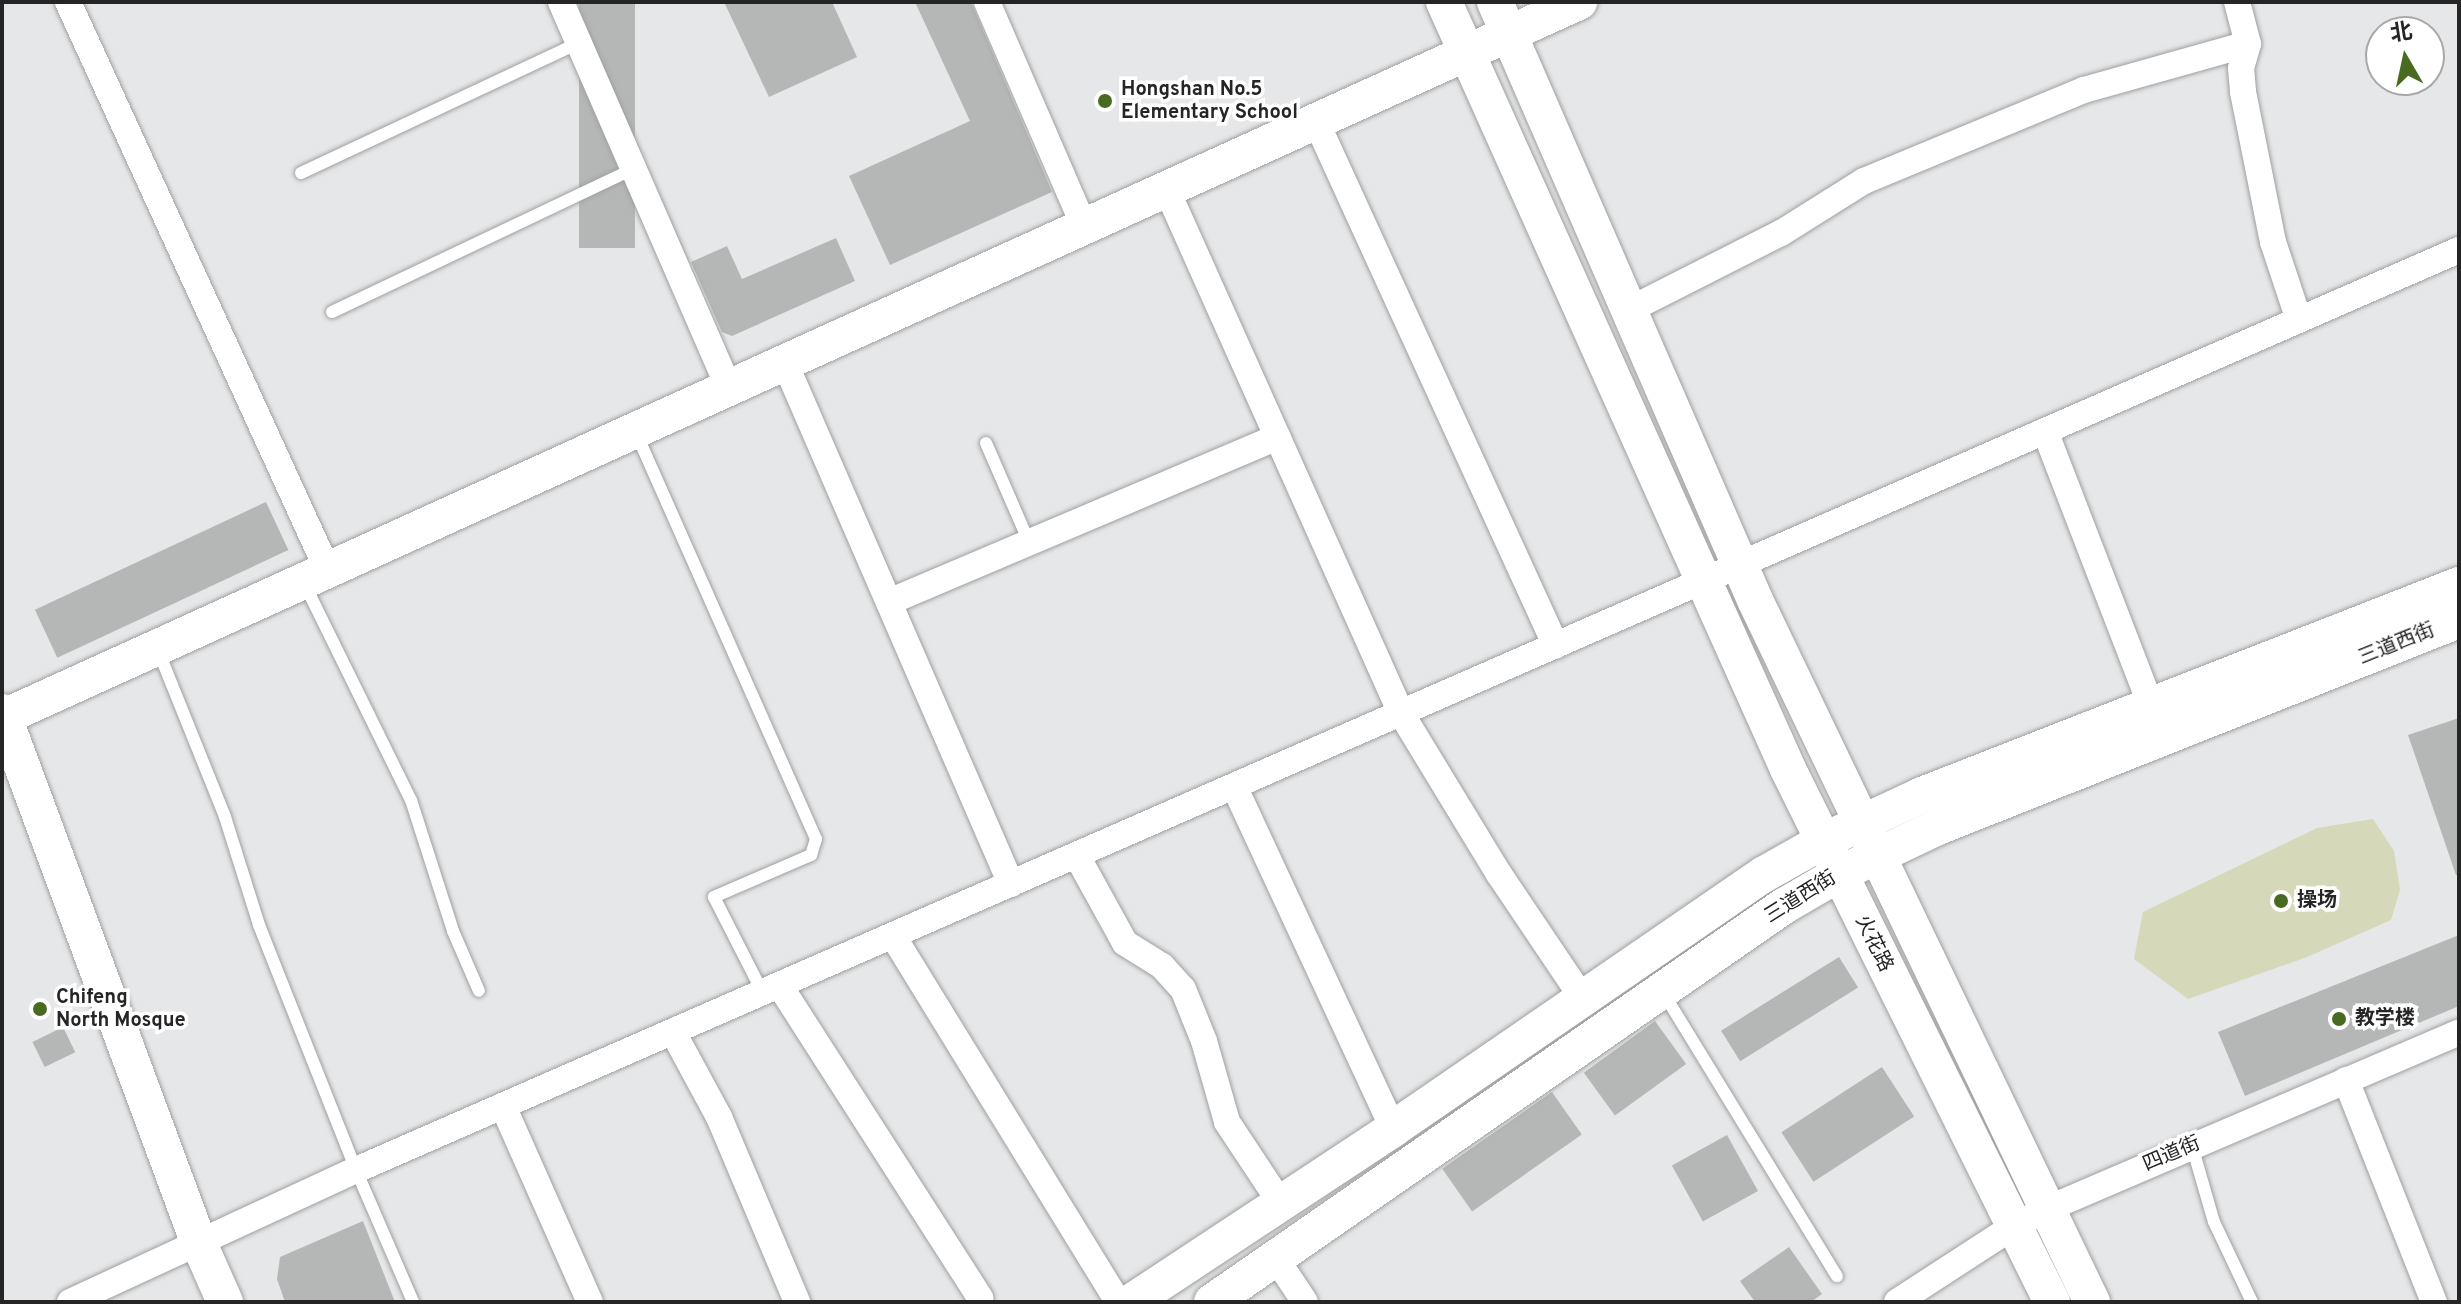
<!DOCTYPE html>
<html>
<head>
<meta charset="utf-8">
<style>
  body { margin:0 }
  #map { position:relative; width:2461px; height:1304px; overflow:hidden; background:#e6e7e8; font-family:Overpass,"Noto Sans SC",sans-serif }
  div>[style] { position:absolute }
  .green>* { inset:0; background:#d5d8b9 }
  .building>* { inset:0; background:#b5b7b7; transform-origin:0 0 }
  .roads { filter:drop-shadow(0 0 2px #9fa0a1) drop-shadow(0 0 2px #9fa0a1) }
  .lane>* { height:12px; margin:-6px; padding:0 6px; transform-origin:6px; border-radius:6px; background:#fff }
  .street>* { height:26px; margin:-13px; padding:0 13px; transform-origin:13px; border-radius:13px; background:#fff }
  .secondary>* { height:36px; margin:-18px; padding:0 18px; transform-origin:18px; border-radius:18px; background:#fff }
  .dots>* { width:22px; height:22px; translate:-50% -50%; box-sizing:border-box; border:4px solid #fff; border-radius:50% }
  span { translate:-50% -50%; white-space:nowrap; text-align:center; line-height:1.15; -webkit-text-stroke:7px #fff; paint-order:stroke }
  .poi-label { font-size:20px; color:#252525; font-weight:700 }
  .left { translate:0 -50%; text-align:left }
  .street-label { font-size:20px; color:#252525 }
  .frame { position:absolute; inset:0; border:4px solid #252525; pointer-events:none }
  .north { position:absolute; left:2365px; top:16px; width:80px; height:80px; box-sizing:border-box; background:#fff; border:2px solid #a8a8a8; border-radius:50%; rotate:351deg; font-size:22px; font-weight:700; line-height:32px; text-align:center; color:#252525 }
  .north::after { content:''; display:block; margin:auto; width:28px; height:36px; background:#496a21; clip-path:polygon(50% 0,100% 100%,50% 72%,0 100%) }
</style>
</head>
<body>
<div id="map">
  <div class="green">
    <div style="clip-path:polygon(2373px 819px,2394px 851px,2400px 890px,2391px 920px,2307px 957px,2188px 999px,2134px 959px,2143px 912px,2317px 828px)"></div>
  </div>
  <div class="building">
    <div style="left:579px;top:2px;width:56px;height:246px"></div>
    <div style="clip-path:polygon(724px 2px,832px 2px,857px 57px,769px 97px)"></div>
    <div style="clip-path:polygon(915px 2px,971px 2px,1052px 192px,890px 265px,849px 176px,970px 121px)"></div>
    <div style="clip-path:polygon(836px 238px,855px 281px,732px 336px,722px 332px,691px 262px,727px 246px,742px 279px)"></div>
    <div style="left:266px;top:502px;width:53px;height:255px;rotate:65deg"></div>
    <div style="clip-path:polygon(2459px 718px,2459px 875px,2456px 875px,2408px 735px)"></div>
    <div style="clip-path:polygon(2459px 935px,2459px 1006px,2245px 1096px,2218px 1032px)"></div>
    <div style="left:1839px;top:957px;width:36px;height:139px;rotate:58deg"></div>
    <div style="left:1655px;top:1021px;width:53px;height:88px;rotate:54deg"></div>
    <div style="left:63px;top:1027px;width:28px;height:34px;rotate:64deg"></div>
    <div style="left:1882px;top:1067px;width:59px;height:120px;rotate:57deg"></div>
    <div style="left:1552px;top:1092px;width:52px;height:134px;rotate:55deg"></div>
    <div style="left:1727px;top:1135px;width:64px;height:63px;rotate:61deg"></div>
    <div style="clip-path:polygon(363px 1221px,395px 1302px,285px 1302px,277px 1279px,280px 1257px)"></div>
    <div style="clip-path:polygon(1789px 1247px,1822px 1294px,1811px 1302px,1755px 1302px,1740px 1281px)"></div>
  </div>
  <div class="roads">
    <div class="lane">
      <div style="left:301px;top:173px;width:307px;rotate:-25.1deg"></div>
      <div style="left:332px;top:312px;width:333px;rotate:-25.4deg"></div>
      <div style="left:637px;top:435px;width:442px;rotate:66.1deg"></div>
      <div style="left:816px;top:839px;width:17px;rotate:107deg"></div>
      <div style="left:811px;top:855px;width:106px;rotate:156.6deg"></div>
      <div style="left:714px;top:897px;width:108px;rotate:63deg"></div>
      <div style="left:986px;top:443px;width:108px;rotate:66.5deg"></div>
      <div style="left:305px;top:585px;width:240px;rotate:63.8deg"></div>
      <div style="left:411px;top:800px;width:138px;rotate:72.2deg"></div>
      <div style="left:453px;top:931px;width:65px;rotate:66.6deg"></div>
      <div style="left:158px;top:650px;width:180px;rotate:68.1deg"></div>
      <div style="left:225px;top:817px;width:113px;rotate:72.5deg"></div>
      <div style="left:259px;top:925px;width:264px;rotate:68.4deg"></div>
      <div style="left:356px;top:1170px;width:144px;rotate:66.6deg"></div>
      <div style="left:1664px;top:994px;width:331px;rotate:58.5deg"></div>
      <div style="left:2192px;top:1146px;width:79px;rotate:73.9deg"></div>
      <div style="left:2214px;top:1222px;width:89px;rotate:64.6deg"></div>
    </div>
    <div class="street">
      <div style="left:68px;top:2px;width:626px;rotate:65.44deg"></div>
      <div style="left:561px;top:2px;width:422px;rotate:66.5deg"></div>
      <div style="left:987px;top:2px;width:244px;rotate:66.6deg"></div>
      <div style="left:2237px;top:2px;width:43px;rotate:75.3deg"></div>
      <div style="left:2248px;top:44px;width:25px;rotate:106deg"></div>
      <div style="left:2241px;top:68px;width:24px;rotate:85deg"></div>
      <div style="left:2243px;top:92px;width:153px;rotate:78.7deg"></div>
      <div style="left:2273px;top:242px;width:82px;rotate:71.6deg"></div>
      <div style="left:1315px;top:119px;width:579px;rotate:65.43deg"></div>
      <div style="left:1166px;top:188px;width:575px;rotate:65.89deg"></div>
      <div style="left:1401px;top:713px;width:188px;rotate:58.7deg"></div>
      <div style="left:1499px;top:874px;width:151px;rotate:56.1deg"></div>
      <div style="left:1629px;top:310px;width:170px;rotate:-26.9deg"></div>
      <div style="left:1781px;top:233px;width:98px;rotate:-32.1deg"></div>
      <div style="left:1864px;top:181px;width:238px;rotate:-22.5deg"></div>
      <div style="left:2084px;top:90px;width:170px;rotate:-15.7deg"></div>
      <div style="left:785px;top:363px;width:568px;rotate:66.55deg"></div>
      <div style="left:2045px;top:431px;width:295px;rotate:68.9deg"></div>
      <div style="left:889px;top:602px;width:422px;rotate:-23deg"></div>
      <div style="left:1235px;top:788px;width:376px;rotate:65.1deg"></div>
      <div style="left:1077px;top:856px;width:99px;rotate:61.1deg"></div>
      <div style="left:1125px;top:943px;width:44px;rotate:31.9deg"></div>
      <div style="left:1162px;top:966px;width:31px;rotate:48deg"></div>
      <div style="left:1183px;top:989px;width:56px;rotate:68deg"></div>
      <div style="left:1204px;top:1041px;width:84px;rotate:74.1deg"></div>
      <div style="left:1227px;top:1122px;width:96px;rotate:56.5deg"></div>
      <div style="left:893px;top:936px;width:430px;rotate:58.4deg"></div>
      <div style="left:780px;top:986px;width:371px;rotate:57.3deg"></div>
      <div style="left:673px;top:1032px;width:97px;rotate:61.6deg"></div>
      <div style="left:719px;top:1117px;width:201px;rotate:67.1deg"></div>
      <div style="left:2346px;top:1080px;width:239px;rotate:68.4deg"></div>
      <div style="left:503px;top:1106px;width:214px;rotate:66.1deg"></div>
      <div style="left:1277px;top:1260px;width:50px;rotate:56.3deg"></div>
      <div style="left:70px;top:1302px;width:315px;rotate:-24.8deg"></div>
      <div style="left:356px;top:1170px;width:2295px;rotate:-23.63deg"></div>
      <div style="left:1897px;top:1302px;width:140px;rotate:-33deg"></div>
      <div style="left:2014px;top:1226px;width:37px;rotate:-27deg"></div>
      <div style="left:2047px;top:1209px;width:448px;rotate:-23.2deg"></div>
    </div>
    <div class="secondary">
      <div style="left:1444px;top:2px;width:841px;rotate:65.84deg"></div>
      <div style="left:1788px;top:769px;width:595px;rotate:63.65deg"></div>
      <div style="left:1495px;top:2px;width:652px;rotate:66.5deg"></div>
      <div style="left:1755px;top:600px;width:779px;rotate:64.36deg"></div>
      <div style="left:2px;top:712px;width:564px;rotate:69.67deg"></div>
      <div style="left:198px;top:1241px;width:67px;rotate:66.1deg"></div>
      <div style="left:4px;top:717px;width:1730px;rotate:-24.42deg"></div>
      <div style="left:1131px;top:1302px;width:314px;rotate:-33.4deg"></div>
      <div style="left:1393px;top:1129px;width:449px;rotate:-34.5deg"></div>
      <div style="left:1763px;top:875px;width:69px;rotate:-29.5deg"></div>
      <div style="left:1823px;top:841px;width:109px;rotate:-24.9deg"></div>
      <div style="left:1922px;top:795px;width:577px;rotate:-21.36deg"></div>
      <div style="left:1212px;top:1302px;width:696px;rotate:-34.7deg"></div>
      <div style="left:1784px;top:906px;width:64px;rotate:-30.2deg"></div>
      <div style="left:1839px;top:874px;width:110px;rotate:-25.4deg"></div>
      <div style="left:1938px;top:827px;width:561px;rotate:-21.67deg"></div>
    </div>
  </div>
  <div class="dots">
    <div style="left:1105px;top:101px;background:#496a21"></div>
    <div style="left:2281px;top:901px;background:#496a21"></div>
    <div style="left:40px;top:1009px;background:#496a21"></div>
    <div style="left:2339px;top:1019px;background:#496a21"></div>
  </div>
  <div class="poi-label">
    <span class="left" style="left:1121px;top:102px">Hongshan No.5<br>Elementary School</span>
    <span class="left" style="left:2297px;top:901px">操场</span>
    <span class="left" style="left:56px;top:1010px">Chifeng<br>North Mosque</span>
    <span class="left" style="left:2355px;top:1019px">教学楼</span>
  </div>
  <div class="street-label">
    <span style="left:2397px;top:645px;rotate:-22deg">三道西街</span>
    <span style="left:1801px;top:898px;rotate:-32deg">三道西街</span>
    <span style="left:1873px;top:944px;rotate:64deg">火花路</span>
    <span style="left:2172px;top:1155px;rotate:-23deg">四道街</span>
  </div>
  <div class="frame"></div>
  <div class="north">北</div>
</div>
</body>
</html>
